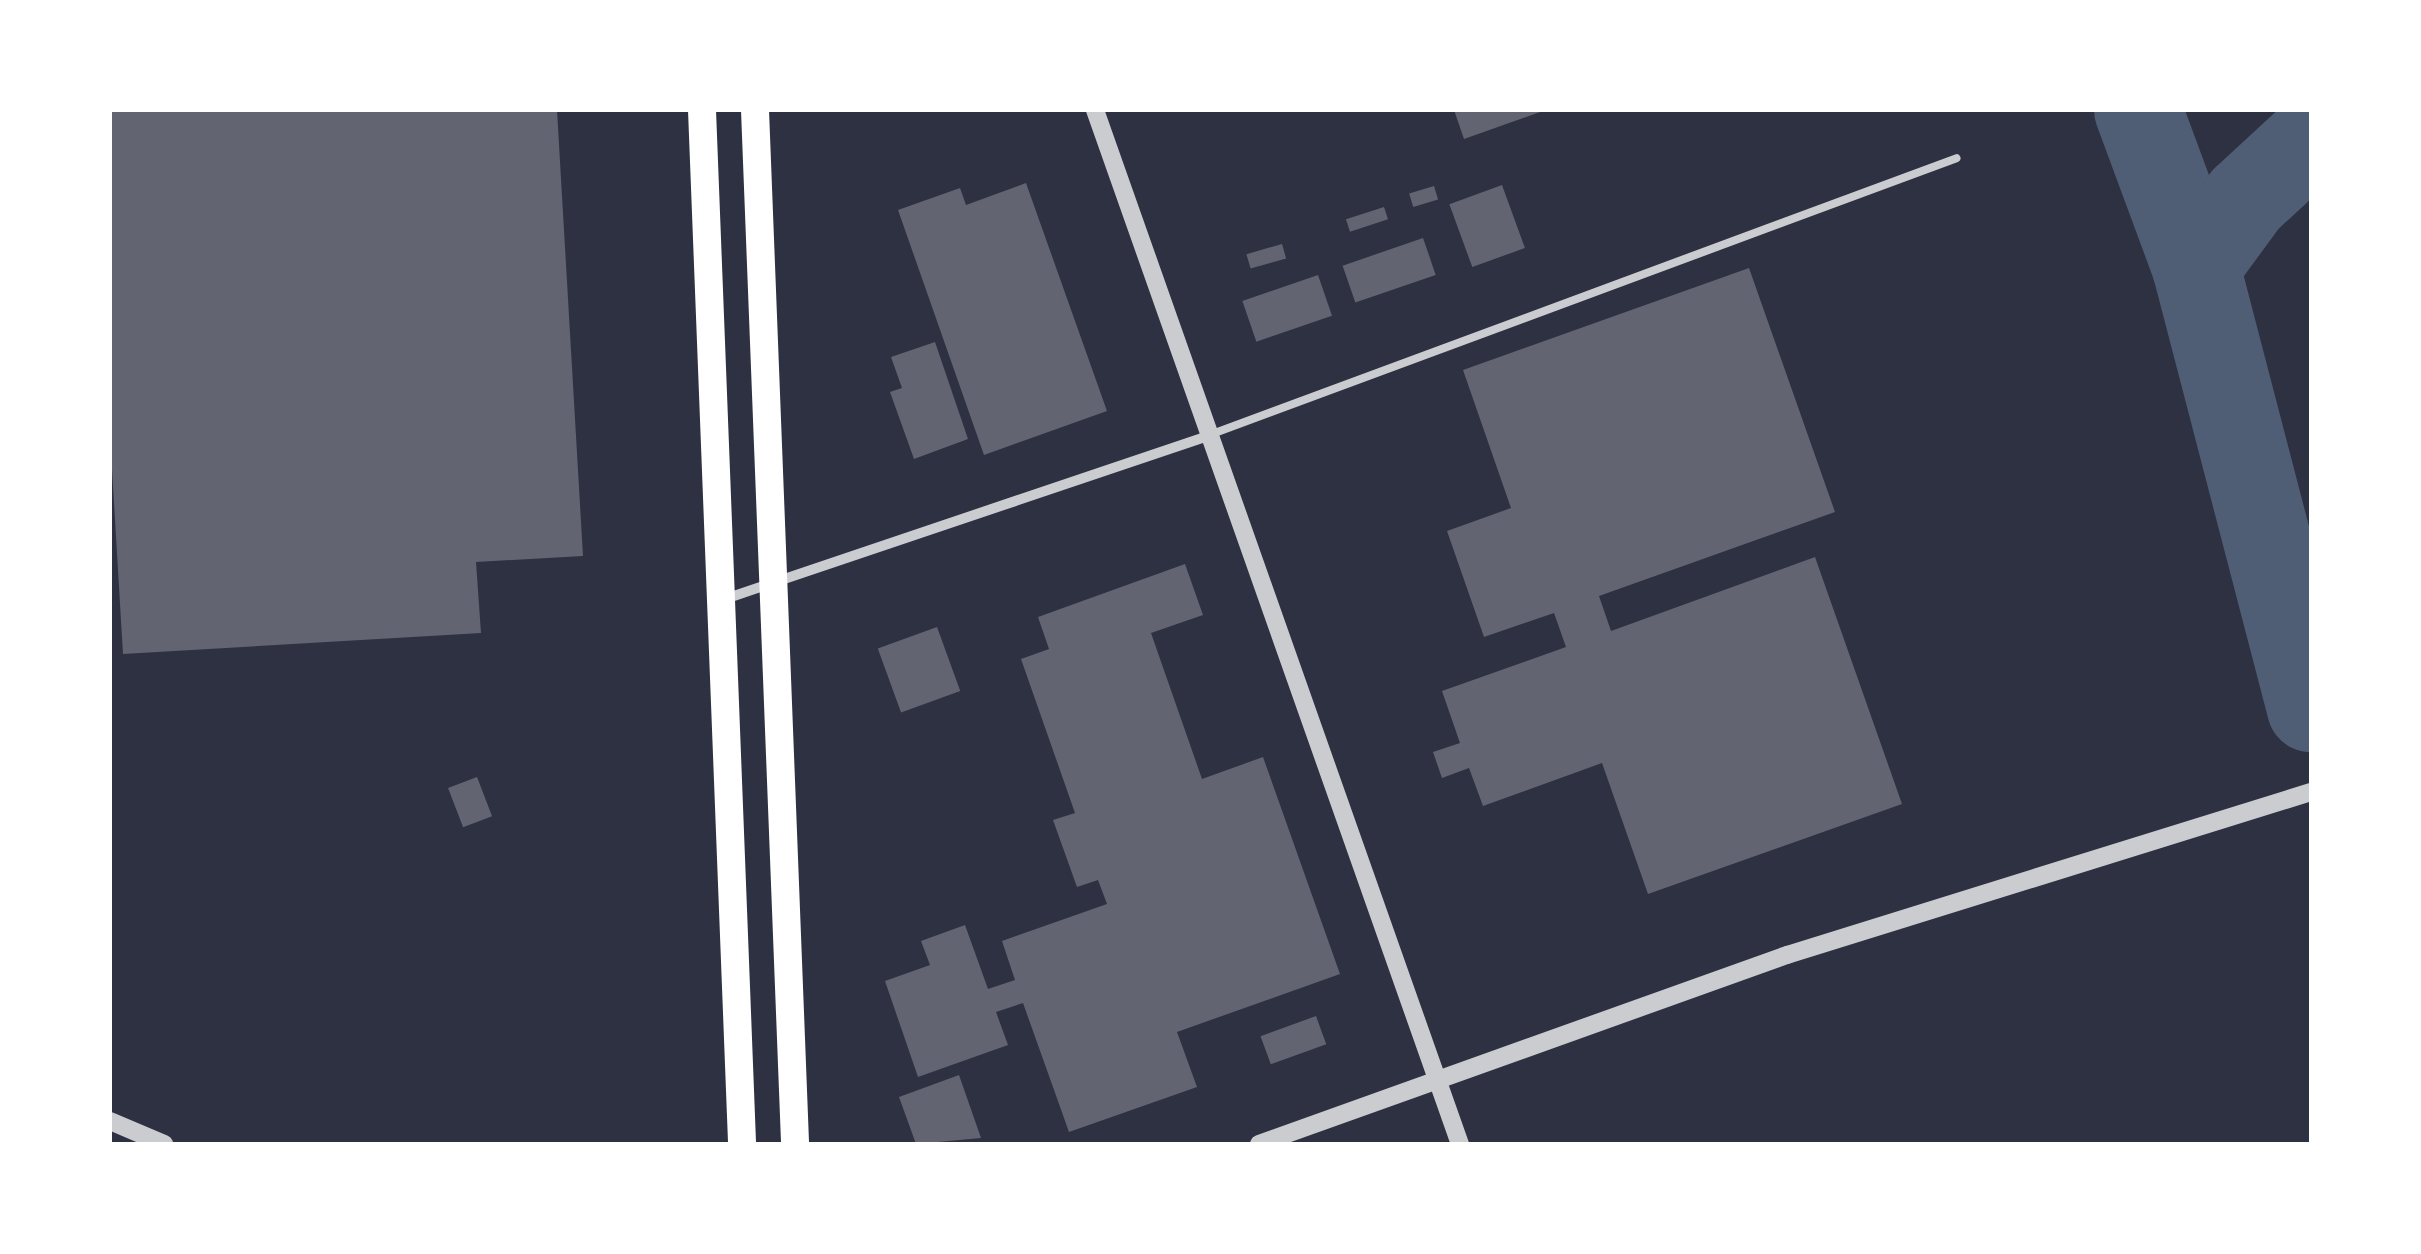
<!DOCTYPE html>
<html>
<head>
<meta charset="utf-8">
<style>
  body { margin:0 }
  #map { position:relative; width:2421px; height:1254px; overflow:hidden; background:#2d3142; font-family:Raleway,sans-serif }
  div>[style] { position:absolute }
  .river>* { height:88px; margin:-44px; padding:0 44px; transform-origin:44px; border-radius:44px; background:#4f5d75 }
  .building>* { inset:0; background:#626471; transform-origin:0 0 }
  .service>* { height:8px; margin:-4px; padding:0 4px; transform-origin:4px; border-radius:4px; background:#caccd0 }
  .minor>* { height:10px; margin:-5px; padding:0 5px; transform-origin:5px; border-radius:5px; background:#caccd0 }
  .tertiary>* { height:18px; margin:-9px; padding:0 9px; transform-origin:9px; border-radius:9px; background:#caccd0 }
  .trunk>* { height:28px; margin:-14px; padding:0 14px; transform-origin:14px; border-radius:14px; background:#fff }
  span { translate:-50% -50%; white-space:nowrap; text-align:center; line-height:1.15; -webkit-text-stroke:8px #fff; paint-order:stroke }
  .frame { position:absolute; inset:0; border:112px solid #fff; pointer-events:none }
</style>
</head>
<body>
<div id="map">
  <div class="river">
    <div style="left:2138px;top:110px;width:167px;rotate:69.7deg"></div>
    <div style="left:2196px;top:267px;width:456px;rotate:75.4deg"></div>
    <div style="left:2196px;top:267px;width:84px;rotate:-53.7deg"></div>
    <div style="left:2246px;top:199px;width:88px;rotate:-42.7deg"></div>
  </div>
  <div class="building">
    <div style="clip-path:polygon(110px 110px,557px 110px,583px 556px,476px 562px,481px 633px,123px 654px,110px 436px)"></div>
    <div style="clip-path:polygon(1454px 110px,1543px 110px,1543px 111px,1464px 139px)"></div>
    <div style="clip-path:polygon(1026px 183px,1107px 411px,984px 455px,898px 210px,960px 188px,966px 205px)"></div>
    <div style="left:1502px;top:185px;width:67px;height:56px;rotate:70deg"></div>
    <div style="left:1434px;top:186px;width:14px;height:26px;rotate:73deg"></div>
    <div style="left:1384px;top:207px;width:13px;height:40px;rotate:72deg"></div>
    <div style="left:1423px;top:238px;width:39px;height:85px;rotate:71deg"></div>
    <div style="left:1282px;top:244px;width:15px;height:37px;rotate:74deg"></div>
    <div style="clip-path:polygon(1749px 268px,1835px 512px,1599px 596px,1611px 631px,1815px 557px,1902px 804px,1648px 894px,1602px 763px,1483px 806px,1469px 768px,1442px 778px,1433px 752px,1460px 743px,1442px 691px,1566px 647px,1554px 613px,1484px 637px,1447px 531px,1511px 508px,1463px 370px)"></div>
    <div style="left:1318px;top:275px;width:43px;height:80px;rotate:71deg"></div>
    <div style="clip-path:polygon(935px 342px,968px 439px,914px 459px,890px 392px,902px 388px,891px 357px)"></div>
    <div style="clip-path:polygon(1185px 564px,1203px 615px,1151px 633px,1202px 779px,1263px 757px,1340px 974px,1177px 1032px,1197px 1087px,1069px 1132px,1023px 1003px,996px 1012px,1008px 1045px,918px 1077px,885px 981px,930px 965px,921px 941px,965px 925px,988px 989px,1015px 980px,1002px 941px,1107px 904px,1098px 880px,1077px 887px,1053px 820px,1075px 813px,1021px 659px,1049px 649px,1038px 617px)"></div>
    <div style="left:937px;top:627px;width:68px;height:63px;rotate:70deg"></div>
    <div style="left:477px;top:777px;width:42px;height:31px;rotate:69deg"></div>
    <div style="left:1316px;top:1016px;width:30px;height:59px;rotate:70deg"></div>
    <div style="clip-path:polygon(959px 1075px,981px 1138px,916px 1144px,899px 1097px)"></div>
  </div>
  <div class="service">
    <div style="left:1212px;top:434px;width:794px;rotate:-20.33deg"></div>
  </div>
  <div class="minor">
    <div style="left:725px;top:599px;width:513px;rotate:-18.65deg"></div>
  </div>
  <div class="tertiary">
    <div style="left:1095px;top:110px;width:1097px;rotate:70.56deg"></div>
    <div style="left:110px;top:1121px;width:59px;rotate:23.1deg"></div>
    <div style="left:1259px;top:1144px;width:561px;rotate:-19.7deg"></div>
    <div style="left:1787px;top:955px;width:549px;rotate:-17.28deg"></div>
  </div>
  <div class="trunk">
    <div style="left:702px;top:110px;width:1035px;rotate:87.78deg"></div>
    <div style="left:755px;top:110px;width:1035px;rotate:87.78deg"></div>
  </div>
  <div class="frame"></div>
</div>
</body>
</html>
